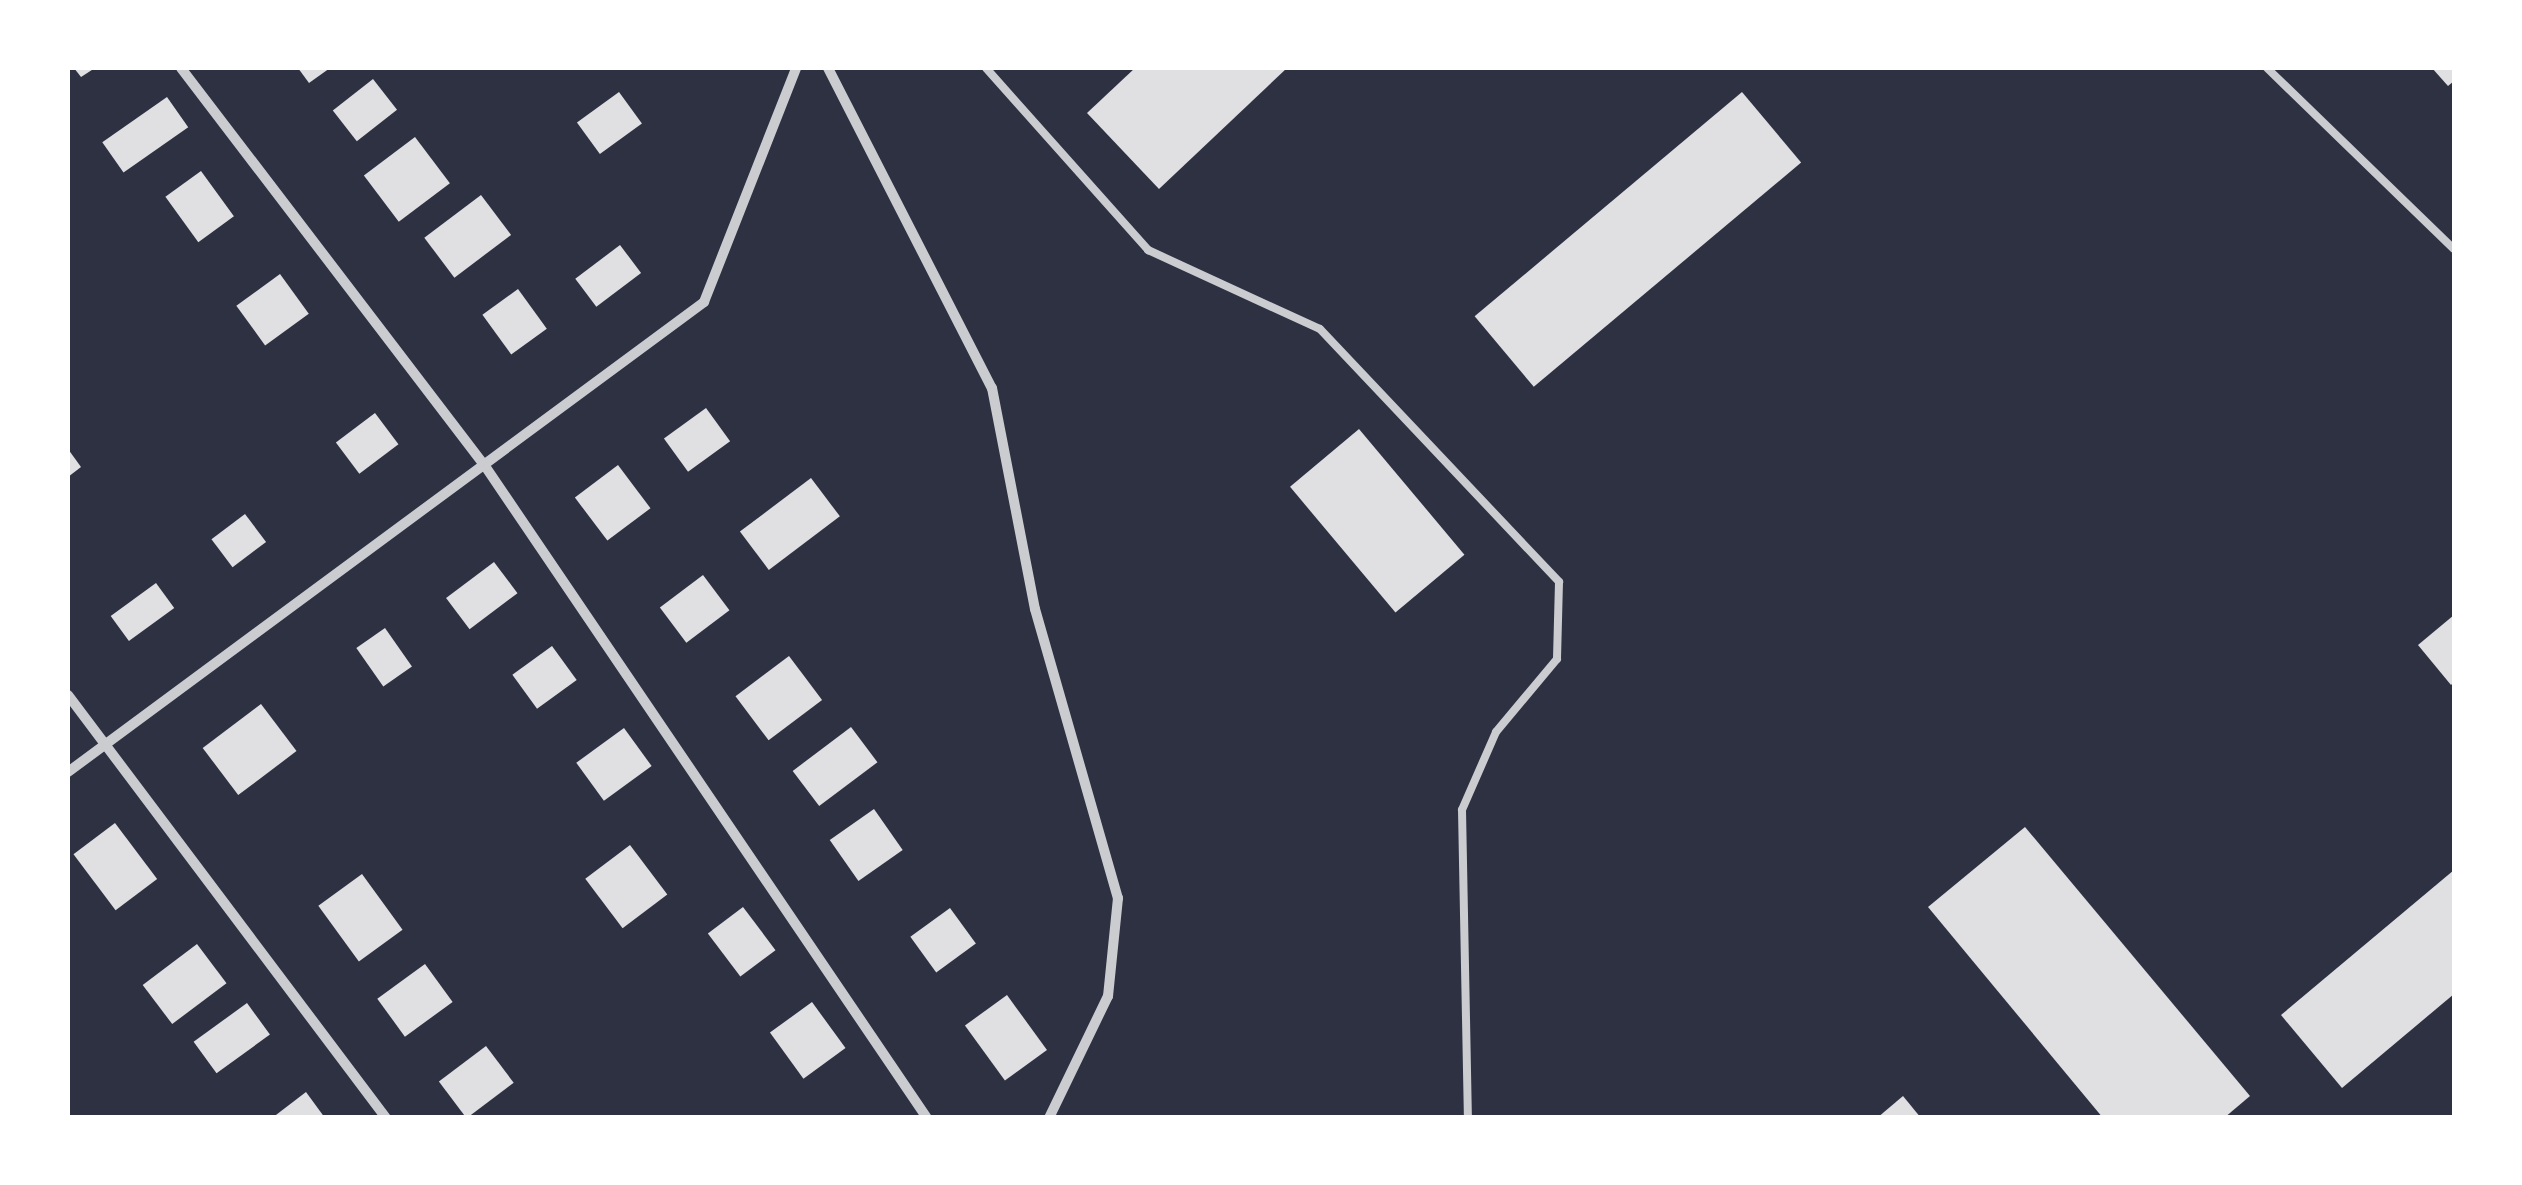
<!DOCTYPE html>
<html>
<head>
<meta charset="utf-8">
<style>
  body { margin:0 }
  #map { position:relative; width:2522px; height:1185px; overflow:hidden; background:#2d3142; font-family:"PT Sans Narrow",sans-serif }
  div>[style] { position:absolute }
  .building>* { inset:0; background:#e0e0e3; transform-origin:0 0 }
  .service>* { height:8px; margin:-4px; padding:0 4px; transform-origin:4px; border-radius:4px; background:#caccd0 }
  .minor>* { height:10px; margin:-5px; padding:0 5px; transform-origin:5px; border-radius:5px; background:#caccd0 }
  span { translate:-50% -50%; white-space:nowrap; text-align:center; line-height:1.15; -webkit-text-stroke:8px #fff; paint-order:stroke }
  .frame { position:absolute; inset:0; border:70px solid #fff; pointer-events:none }
</style>
</head>
<body>
<div id="map">
  <div class="building">
    <div style="clip-path:polygon(74px 68px,95px 68px,81px 77px)"></div>
    <div style="clip-path:polygon(298px 68px,330px 68px,309px 83px)"></div>
    <div style="clip-path:polygon(1135px 68px,1287px 68px,1159px 189px,1087px 113px)"></div>
    <div style="clip-path:polygon(2432px 68px,2454px 68px,2454px 81px,2448px 86px)"></div>
    <div style="left:373px;top:79px;width:39px;height:51px;rotate:52deg"></div>
    <div style="left:619px;top:92px;width:39px;height:52px;rotate:54deg"></div>
    <div style="left:1742px;top:92px;width:92px;height:349px;rotate:50deg"></div>
    <div style="left:167px;top:97px;width:37px;height:79px;rotate:55deg"></div>
    <div style="left:415px;top:137px;width:58px;height:64px;rotate:53deg"></div>
    <div style="left:201px;top:171px;width:56px;height:44px;rotate:54deg"></div>
    <div style="left:481px;top:195px;width:50px;height:71px;rotate:53deg"></div>
    <div style="left:620px;top:245px;width:35px;height:56px;rotate:53deg"></div>
    <div style="left:280px;top:274px;width:49px;height:54px;rotate:54deg"></div>
    <div style="left:518px;top:289px;width:49px;height:44px;rotate:54deg"></div>
    <div style="left:706px;top:408px;width:41px;height:52px;rotate:54deg"></div>
    <div style="left:375px;top:413px;width:39px;height:49px;rotate:53deg"></div>
    <div style="left:1359px;top:429px;width:164px;height:90px;rotate:50deg"></div>
    <div style="clip-path:polygon(68px 449px,81px 467px,68px 477px)"></div>
    <div style="left:618px;top:465px;width:54px;height:54px;rotate:53deg"></div>
    <div style="left:811px;top:478px;width:48px;height:89px;rotate:53deg"></div>
    <div style="left:245px;top:514px;width:35px;height:42px;rotate:53deg"></div>
    <div style="left:494px;top:562px;width:39px;height:60px;rotate:53deg"></div>
    <div style="left:703px;top:575px;width:44px;height:54px;rotate:53deg"></div>
    <div style="left:156px;top:583px;width:31px;height:56px;rotate:54deg"></div>
    <div style="clip-path:polygon(2454px 615px,2454px 682px,2451px 685px,2418px 645px)"></div>
    <div style="left:385px;top:628px;width:47px;height:35px;rotate:55deg"></div>
    <div style="left:552px;top:646px;width:42px;height:49px;rotate:54deg"></div>
    <div style="left:789px;top:656px;width:55px;height:67px;rotate:53deg"></div>
    <div style="left:261px;top:704px;width:59px;height:73px;rotate:53deg"></div>
    <div style="left:851px;top:727px;width:44px;height:73px;rotate:53deg"></div>
    <div style="left:624px;top:728px;width:47px;height:59px;rotate:54deg"></div>
    <div style="left:874px;top:809px;width:50px;height:54px;rotate:55deg"></div>
    <div style="left:115px;top:823px;width:70px;height:52px;rotate:53deg"></div>
    <div style="clip-path:polygon(2025px 827px,2250px 1096px,2224px 1118px,2103px 1118px,1928px 907px)"></div>
    <div style="left:630px;top:845px;width:62px;height:56px;rotate:53deg"></div>
    <div style="clip-path:polygon(2454px 870px,2454px 994px,2342px 1088px,2281px 1015px)"></div>
    <div style="left:362px;top:874px;width:69px;height:54px;rotate:54deg"></div>
    <div style="left:743px;top:907px;width:54px;height:44px;rotate:53deg"></div>
    <div style="left:950px;top:908px;width:44px;height:49px;rotate:54deg"></div>
    <div style="left:197px;top:944px;width:49px;height:68px;rotate:53deg"></div>
    <div style="left:425px;top:964px;width:47px;height:59px;rotate:54deg"></div>
    <div style="left:1007px;top:995px;width:68px;height:52px;rotate:54deg"></div>
    <div style="left:812px;top:1002px;width:57px;height:52px;rotate:54deg"></div>
    <div style="left:247px;top:1003px;width:39px;height:66px;rotate:54deg"></div>
    <div style="left:486px;top:1046px;width:46px;height:59px;rotate:53deg"></div>
    <div style="clip-path:polygon(306px 1092px,325px 1118px,272px 1118px)"></div>
    <div style="clip-path:polygon(1903px 1096px,1921px 1118px,1877px 1118px)"></div>
  </div>
  <div class="service">
    <div style="left:986px;top:68px;width:244px;rotate:48.3deg"></div>
    <div style="left:1148px;top:250px;width:189px;rotate:24.7deg"></div>
    <div style="left:1320px;top:329px;width:348px;rotate:46.6deg"></div>
    <div style="left:1559px;top:582px;width:77px;rotate:91.5deg"></div>
    <div style="left:1557px;top:659px;width:95px;rotate:129.9deg"></div>
    <div style="left:1496px;top:732px;width:85px;rotate:113.6deg"></div>
    <div style="left:1462px;top:810px;width:308px;rotate:88.9deg"></div>
    <div style="left:2267px;top:68px;width:260px;rotate:44.1deg"></div>
  </div>
  <div class="minor">
    <div style="left:181px;top:68px;width:501px;rotate:52.63deg"></div>
    <div style="left:485px;top:466px;width:788px;rotate:55.87deg"></div>
    <div style="left:828px;top:68px;width:360px;rotate:62.9deg"></div>
    <div style="left:992px;top:388px;width:225px;rotate:79deg"></div>
    <div style="left:1035px;top:609px;width:301px;rotate:74deg"></div>
    <div style="left:1118px;top:898px;width:99px;rotate:95.8deg"></div>
    <div style="left:1108px;top:996px;width:136px;rotate:115.8deg"></div>
    <div style="left:68px;top:695px;width:529px;rotate:53.07deg"></div>
    <div style="left:68px;top:772px;width:791px;rotate:-36.46deg"></div>
    <div style="left:704px;top:302px;width:251px;rotate:-68.5deg"></div>
  </div>
  <div class="frame"></div>
</div>
</body>
</html>
